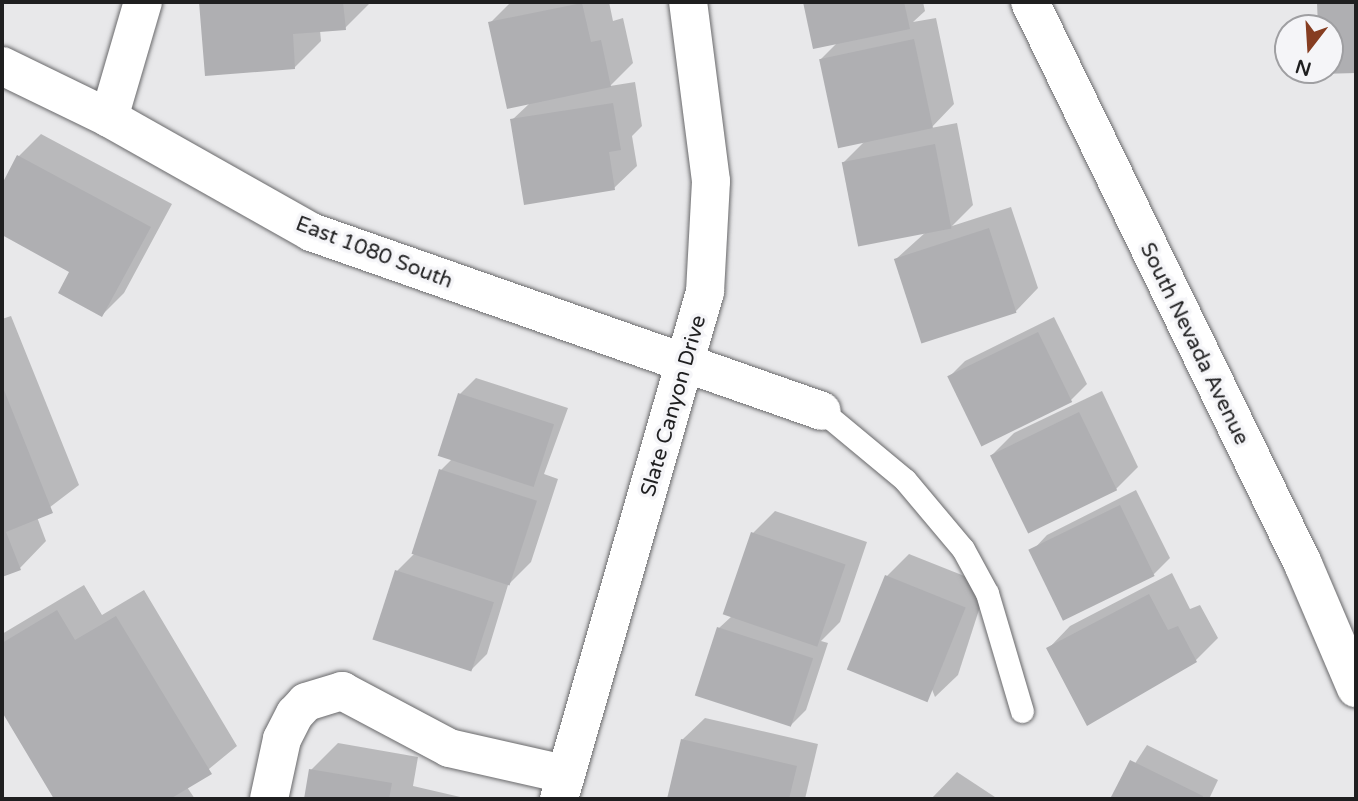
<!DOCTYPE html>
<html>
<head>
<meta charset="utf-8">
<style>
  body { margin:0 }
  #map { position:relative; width:1358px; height:801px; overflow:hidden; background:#e8e8ea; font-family:"Varela Round",sans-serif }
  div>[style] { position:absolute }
  .shadow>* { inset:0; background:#0003 }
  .building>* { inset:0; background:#afafb2; transform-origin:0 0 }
  .roads { filter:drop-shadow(0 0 2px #69696b) drop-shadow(0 0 2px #69696b) }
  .lane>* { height:23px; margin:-11.5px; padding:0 11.5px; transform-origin:11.5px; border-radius:11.5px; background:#fff }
  .street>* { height:38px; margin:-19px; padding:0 19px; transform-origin:19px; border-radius:19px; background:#fff }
  .secondary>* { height:38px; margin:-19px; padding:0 19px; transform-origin:19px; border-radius:19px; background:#fff }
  span { translate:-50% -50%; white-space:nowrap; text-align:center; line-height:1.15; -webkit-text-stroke:7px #f5f5f8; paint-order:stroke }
  .street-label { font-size:21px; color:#1f1f20 }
  .frame { position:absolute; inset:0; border:4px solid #1f1f20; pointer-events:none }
  .north { position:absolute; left:1274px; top:14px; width:70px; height:70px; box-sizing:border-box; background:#f5f5f8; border:2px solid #9f9fa2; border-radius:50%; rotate:197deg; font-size:19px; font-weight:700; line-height:28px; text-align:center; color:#1f1f20 }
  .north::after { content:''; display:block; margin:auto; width:24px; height:32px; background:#863d21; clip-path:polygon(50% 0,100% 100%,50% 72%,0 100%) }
</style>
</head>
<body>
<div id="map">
  <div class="shadow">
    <div style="clip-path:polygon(201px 2px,371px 2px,345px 28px,320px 30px,321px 41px,294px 68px,206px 74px)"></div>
    <div style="clip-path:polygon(511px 2px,609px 2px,613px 21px,623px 18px,633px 63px,610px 86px,635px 82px,642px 126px,632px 136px,637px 166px,614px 188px,512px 120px,530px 103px,490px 23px)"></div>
    <div style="clip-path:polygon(805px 2px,923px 2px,925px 11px,913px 22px,936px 18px,954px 104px,931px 128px,957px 123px,973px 205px,952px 226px,1011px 207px,1038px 288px,1016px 311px,896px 259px,926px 232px,844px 162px,866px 140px,821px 59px,838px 42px,814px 47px)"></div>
    <div style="clip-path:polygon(1319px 2px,1356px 2px,1356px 71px,1322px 72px,1330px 70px,1330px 28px,1320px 28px)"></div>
    <div style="clip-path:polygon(41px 134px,172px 204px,124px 293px,102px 315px,72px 271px,2px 233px,2px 188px,19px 156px)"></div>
    <div style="clip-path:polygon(11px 316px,79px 485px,37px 517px,46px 541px,20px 568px,2px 575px,2px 319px)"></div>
    <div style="clip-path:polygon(1054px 317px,1087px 384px,1071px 400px,949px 377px,965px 361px)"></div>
    <div style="clip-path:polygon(476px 378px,568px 408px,544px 474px,558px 479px,531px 562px,508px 585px,487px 654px,471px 670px,397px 571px,414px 554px,441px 470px,452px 459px,460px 394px)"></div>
    <div style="clip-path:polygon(1102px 391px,1138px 467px,1116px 489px,992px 455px,1014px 433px)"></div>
    <div style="clip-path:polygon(1136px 490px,1170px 558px,1154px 574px,1066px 618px,1032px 551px,1047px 535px)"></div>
    <div style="clip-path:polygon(775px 511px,867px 542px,840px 622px,821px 641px,828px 643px,806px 710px,790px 726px,719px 628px,732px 616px,753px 533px)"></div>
    <div style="clip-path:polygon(909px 554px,987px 585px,958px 675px,935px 697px,887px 576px)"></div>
    <div style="clip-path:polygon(1172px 573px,1190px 609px,1200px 605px,1218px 638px,1196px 660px,1048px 649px,1070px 626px)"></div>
    <div style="clip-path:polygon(84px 585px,102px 615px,144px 590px,237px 746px,187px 787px,195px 799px,56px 799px,2px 709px,2px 634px)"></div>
    <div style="clip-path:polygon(705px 718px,818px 744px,805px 799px,669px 799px,682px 740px)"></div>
    <div style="clip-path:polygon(338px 743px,418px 757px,413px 786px,469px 799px,306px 799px,311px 770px)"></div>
    <div style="clip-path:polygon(1147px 745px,1218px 780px,1209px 799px,1112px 799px)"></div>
    <div style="clip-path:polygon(957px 772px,998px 799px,931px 799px)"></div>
  </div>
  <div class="building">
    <div style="clip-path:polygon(199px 2px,343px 2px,346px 30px,293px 34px,295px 69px,205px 76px)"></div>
    <div style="clip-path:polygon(803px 2px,904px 2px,910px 29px,813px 49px)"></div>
    <div style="clip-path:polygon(1317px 2px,1356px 2px,1356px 73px,1320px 74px,1330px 70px,1330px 28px,1318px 28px)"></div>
    <div style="clip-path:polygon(582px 3px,591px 42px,601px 40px,611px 87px,507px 109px,488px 22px)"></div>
    <div style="left:914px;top:39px;width:91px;height:97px;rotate:78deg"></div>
    <div style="clip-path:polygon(613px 103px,621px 150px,609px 152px,615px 190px,524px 205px,510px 119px)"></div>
    <div style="left:935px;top:144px;width:86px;height:95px;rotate:79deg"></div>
    <div style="clip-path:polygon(17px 155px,151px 227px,102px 317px,58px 293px,69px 272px,2px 235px,2px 184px)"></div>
    <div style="left:989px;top:228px;width:89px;height:100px;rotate:72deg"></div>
    <div style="left:1038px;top:332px;width:78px;height:101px;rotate:64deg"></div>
    <div style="clip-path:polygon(2px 385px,53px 513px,6px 532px,21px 570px,2px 577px)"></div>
    <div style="left:458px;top:393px;width:101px;height:66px;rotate:18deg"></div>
    <div style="left:1079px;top:412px;width:87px;height:99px;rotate:64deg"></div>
    <div style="left:439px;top:469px;width:103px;height:89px;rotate:18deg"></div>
    <div style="left:1120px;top:505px;width:79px;height:102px;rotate:64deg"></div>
    <div style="left:751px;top:532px;width:100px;height:87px;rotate:19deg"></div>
    <div style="left:395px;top:570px;width:104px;height:73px;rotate:18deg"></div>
    <div style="left:885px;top:575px;width:87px;height:102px;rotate:22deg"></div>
    <div style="clip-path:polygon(1149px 594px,1168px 630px,1178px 626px,1197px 662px,1087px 726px,1046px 648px)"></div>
    <div style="clip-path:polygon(57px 610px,75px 640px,116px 616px,212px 774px,170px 799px,54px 799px,2px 712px,2px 643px)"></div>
    <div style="left:717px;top:627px;width:101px;height:72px;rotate:18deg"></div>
    <div style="clip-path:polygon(681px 739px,797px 766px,789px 799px,667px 799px)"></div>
    <div style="clip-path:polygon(1130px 760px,1203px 796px,1202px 799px,1110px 799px)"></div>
    <div style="clip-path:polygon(309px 769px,392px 783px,389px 799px,304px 799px)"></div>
  </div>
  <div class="roads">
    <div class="lane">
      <div style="left:822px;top:411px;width:108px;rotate:39.7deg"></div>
      <div style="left:905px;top:480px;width:90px;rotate:50deg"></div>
      <div style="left:963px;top:549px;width:50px;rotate:61.4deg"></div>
      <div style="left:987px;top:593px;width:123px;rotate:73.5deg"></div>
    </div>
    <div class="street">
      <div style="left:1030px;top:2px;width:625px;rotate:64.09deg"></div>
      <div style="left:1303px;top:564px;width:135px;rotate:66.9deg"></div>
      <div style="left:2px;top:66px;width:119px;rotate:25.9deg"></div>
      <div style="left:109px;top:118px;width:232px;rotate:29.4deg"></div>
      <div style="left:311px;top:232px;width:541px;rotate:19.31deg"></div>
      <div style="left:109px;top:118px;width:121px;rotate:-73.7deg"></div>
      <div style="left:269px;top:799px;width:61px;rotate:-77.8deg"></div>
      <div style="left:282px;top:739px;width:28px;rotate:-63deg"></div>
      <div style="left:295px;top:714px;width:16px;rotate:-47deg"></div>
      <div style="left:306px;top:702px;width:38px;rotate:-17deg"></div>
      <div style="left:342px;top:691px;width:121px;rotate:28deg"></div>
      <div style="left:449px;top:748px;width:118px;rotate:12.7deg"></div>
    </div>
    <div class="secondary">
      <div style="left:559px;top:799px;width:528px;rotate:-73.94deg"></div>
      <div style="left:705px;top:292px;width:111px;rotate:-86.9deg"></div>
      <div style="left:711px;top:181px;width:180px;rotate:-97.3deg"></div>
    </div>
  </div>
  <div class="street-label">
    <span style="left:374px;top:253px;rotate:21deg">East 1080 South</span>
    <span style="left:1194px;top:344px;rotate:64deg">South Nevada Avenue</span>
    <span style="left:674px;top:406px;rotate:-74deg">Slate Canyon Drive</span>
  </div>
  <div class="frame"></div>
  <div class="north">N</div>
</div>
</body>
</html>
